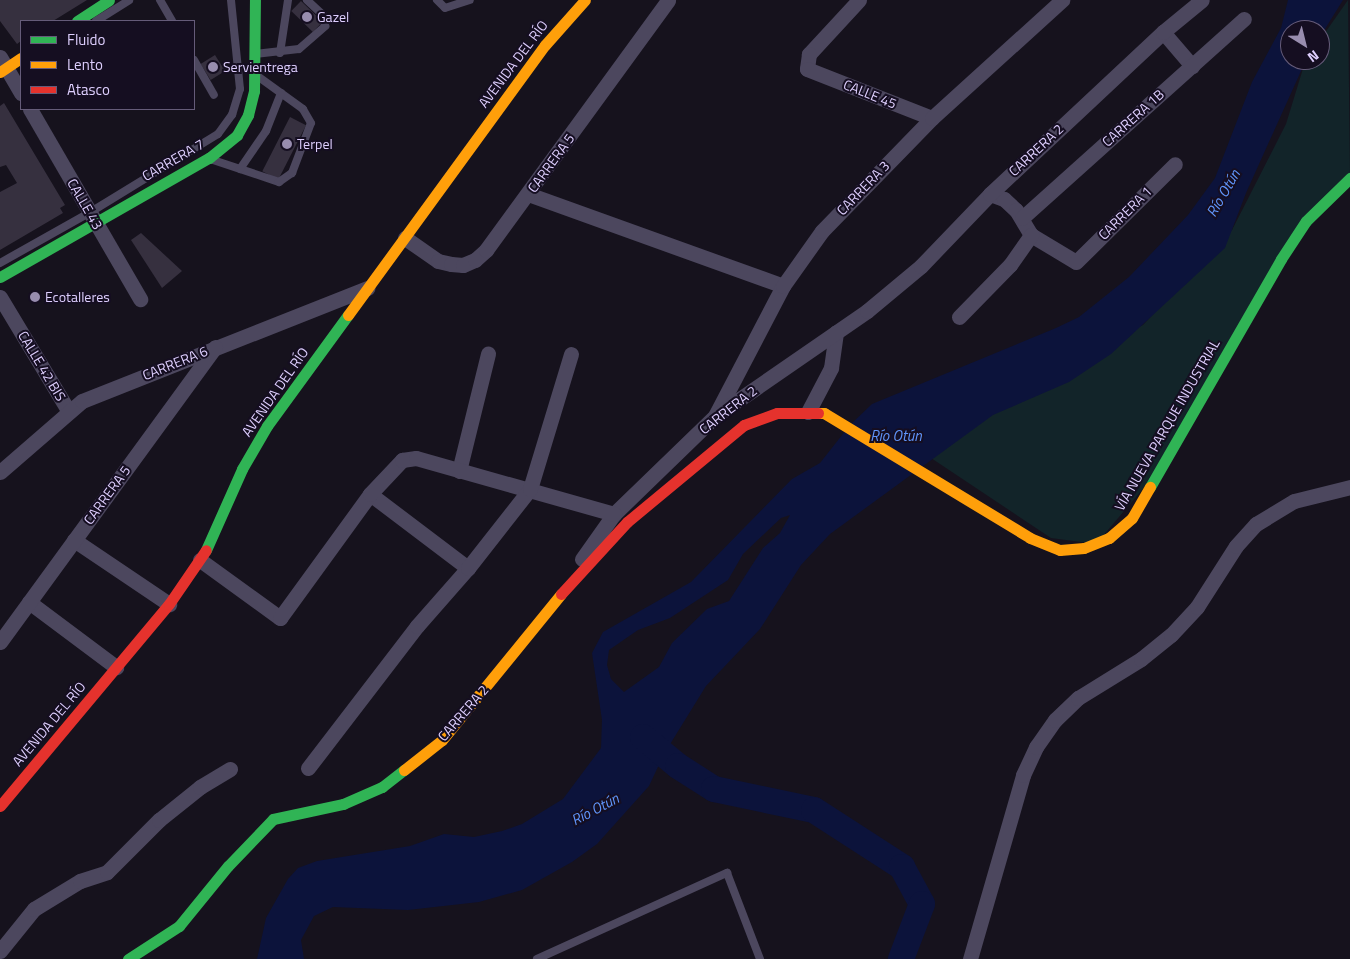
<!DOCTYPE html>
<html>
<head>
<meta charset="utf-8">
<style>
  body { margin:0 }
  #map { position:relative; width:1350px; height:959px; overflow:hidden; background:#16121d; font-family:"Titillium Web",sans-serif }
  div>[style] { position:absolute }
  .green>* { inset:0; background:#122429 }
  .water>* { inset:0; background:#0c133b }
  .river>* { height:26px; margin:-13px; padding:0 13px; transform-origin:13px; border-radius:13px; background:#0c133b }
  .building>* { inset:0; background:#36303f; transform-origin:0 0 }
  .lane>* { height:8px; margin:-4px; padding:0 4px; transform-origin:4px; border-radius:4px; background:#4c475e }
  .street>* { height:15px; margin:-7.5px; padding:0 7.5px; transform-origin:7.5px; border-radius:7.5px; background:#4c475e }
  .fast>* { height:11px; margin:-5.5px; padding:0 5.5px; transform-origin:5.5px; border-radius:5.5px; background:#30b455 }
  .slow>* { height:11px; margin:-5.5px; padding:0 5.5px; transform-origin:5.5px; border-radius:5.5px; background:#ff9f0a }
  .jam>* { height:11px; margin:-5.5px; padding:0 5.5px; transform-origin:5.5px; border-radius:5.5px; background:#e5322d }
  .dots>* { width:14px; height:14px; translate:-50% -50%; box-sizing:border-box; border:2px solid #150e21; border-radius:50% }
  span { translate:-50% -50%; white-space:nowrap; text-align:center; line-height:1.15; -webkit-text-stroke:4px #150e21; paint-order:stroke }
  .poi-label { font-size:14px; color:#decffe }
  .left { translate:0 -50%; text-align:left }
  .street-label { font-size:14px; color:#decffe }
  .water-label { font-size:15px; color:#6095fb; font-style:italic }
  .legend { position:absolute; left:20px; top:20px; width:175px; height:90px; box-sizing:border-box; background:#150e21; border:1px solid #655b79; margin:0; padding:6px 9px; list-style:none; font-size:15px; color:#decffe }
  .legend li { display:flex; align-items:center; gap:10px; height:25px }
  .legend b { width:25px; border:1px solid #655b79 }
  .north { position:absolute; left:1280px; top:20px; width:50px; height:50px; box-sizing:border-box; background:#150e21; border:1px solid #655b79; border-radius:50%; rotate:144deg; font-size:14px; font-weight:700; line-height:20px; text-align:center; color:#decffe }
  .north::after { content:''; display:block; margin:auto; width:18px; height:22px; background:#988daf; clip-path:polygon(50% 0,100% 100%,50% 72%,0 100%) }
</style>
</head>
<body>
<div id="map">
  <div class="green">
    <div style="clip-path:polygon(1348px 0,1350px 178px,1306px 221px,1159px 470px,1096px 544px,1051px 538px,907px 442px,1143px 325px,1232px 230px,1286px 124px,1305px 62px,1320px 60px,1320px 40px)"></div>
  </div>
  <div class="water">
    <div style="clip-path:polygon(evenodd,1288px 0,1343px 0,1320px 37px,1320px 30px,1290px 30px,1290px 60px,1306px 60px,1246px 193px,1225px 248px,1111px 354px,1069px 382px,993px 415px,830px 534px,801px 565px,760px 629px,706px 686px,664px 754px,649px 786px,597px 844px,572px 862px,522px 890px,479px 902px,408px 910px,333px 907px,314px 916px,301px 940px,304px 959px,257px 959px,266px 918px,288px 879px,298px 868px,317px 861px,410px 846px,444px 834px,474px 837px,502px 831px,522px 824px,563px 799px,601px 748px,602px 720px,592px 653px,603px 632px,691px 582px,792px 479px,820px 463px,850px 425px,872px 404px,1056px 328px,1079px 317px,1129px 277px,1188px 215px,1215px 178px,1252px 82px,1281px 28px,1288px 0,790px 515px,780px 533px,763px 548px,729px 601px,707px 609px,672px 643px,659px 667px,624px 692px,611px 679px,607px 665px,609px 650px,638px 630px,670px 618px,728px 580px,743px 554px,781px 518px,790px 515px)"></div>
  </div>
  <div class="river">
    <div style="left:643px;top:737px;width:45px;rotate:39.6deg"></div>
    <div style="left:678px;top:766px;width:43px;rotate:32.6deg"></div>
    <div style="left:714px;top:789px;width:102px;rotate:11.9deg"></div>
    <div style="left:814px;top:810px;width:105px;rotate:32.9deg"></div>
    <div style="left:902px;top:867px;width:42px;rotate:61.6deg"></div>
    <div style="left:922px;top:904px;width:59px;rotate:110.9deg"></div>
  </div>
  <div class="building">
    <div style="clip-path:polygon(0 0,87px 0,53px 21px,21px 21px,21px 41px,17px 44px,0 21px)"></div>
    <div style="left:301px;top:1px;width:30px;height:14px;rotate:44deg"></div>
    <div style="left:215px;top:55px;width:19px;height:17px;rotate:58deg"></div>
    <div style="clip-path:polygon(4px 103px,65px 205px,60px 208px,63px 213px,0 250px,0 192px,17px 183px,6px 165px,0 167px,0 106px)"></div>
    <div style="left:290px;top:117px;width:18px;height:61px;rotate:27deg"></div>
    <div style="clip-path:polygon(141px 233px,182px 271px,162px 288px,131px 240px)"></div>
  </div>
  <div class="lane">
    <div style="left:160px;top:0;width:24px;rotate:60deg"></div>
    <div style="left:437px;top:0;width:11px;rotate:45deg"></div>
    <div style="left:445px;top:8px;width:26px;rotate:-18deg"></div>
    <div style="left:96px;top:21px;width:39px;rotate:-32deg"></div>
    <div style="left:280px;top:53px;width:54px;rotate:-81.4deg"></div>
    <div style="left:255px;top:54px;width:44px;rotate:-6.5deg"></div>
    <div style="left:299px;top:49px;width:35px;rotate:-41deg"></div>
    <div style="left:325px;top:26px;width:11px;rotate:-100deg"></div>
    <div style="left:323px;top:15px;width:22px;rotate:-137deg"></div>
    <div style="left:194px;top:60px;width:40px;rotate:60.3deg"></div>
    <div style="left:213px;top:160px;width:70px;rotate:18.4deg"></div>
    <div style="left:279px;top:182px;width:16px;rotate:-35deg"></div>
    <div style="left:292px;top:173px;width:53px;rotate:-69.2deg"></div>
    <div style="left:311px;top:123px;width:16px;rotate:-120deg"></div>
    <div style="left:303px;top:109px;width:58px;rotate:-144.1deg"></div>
    <div style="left:240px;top:169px;width:46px;rotate:-55.6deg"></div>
    <div style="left:266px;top:131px;width:41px;rotate:-68.5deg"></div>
    <div style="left:0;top:263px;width:102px;rotate:-29.3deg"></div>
    <div style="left:89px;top:213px;width:151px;rotate:-31.5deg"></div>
    <div style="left:218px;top:134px;width:24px;rotate:-54deg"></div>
    <div style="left:232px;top:115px;width:27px;rotate:-73deg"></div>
    <div style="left:240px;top:89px;width:89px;rotate:-95.8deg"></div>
    <div style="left:537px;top:959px;width:209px;rotate:-24.4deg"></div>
    <div style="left:727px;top:873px;width:92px;rotate:69deg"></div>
  </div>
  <div class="street">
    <div style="left:859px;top:0;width:74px;rotate:132.8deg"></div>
    <div style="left:809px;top:54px;width:15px;rotate:98deg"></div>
    <div style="left:807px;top:69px;width:134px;rotate:21.4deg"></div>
    <div style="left:1163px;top:32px;width:45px;rotate:49.5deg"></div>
    <div style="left:0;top:57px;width:42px;rotate:59.7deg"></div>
    <div style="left:30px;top:109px;width:220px;rotate:59.9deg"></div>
    <div style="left:528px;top:194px;width:271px;rotate:19.8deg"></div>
    <div style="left:990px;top:194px;width:15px;rotate:20deg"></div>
    <div style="left:1004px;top:199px;width:16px;rotate:43deg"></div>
    <div style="left:1016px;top:210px;width:29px;rotate:59deg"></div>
    <div style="left:1031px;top:235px;width:52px;rotate:31deg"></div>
    <div style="left:1076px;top:262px;width:139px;rotate:-44.7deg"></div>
    <div style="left:1022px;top:218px;width:298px;rotate:-41.9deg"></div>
    <div style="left:405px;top:238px;width:40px;rotate:34.9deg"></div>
    <div style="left:438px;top:261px;width:13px;rotate:13deg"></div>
    <div style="left:451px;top:264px;width:12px;rotate:5deg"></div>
    <div style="left:463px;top:265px;width:13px;rotate:-23deg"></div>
    <div style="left:475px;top:260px;width:15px;rotate:-42deg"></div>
    <div style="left:486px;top:250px;width:309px;rotate:-53.9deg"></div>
    <div style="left:0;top:297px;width:132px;rotate:59deg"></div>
    <div style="left:959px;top:317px;width:73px;rotate:-45.6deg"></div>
    <div style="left:1010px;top:265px;width:37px;rotate:-55deg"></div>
    <div style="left:808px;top:412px;width:50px;rotate:-62.4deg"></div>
    <div style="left:831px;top:368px;width:36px;rotate:-82deg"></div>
    <div style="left:715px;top:416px;width:147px;rotate:-62.4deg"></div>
    <div style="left:783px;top:286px;width:67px;rotate:-54.7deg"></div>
    <div style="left:822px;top:231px;width:158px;rotate:-45.8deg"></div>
    <div style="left:932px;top:118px;width:176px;rotate:-42.2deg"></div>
    <div style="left:459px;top:471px;width:121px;rotate:-76.1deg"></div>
    <div style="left:0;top:472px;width:108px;rotate:-40.9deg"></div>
    <div style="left:82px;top:401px;width:307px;rotate:-21.6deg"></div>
    <div style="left:370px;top:494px;width:123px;rotate:37.1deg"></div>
    <div style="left:74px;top:540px;width:115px;rotate:34deg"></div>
    <div style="left:582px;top:559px;width:55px;rotate:-54.6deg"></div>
    <div style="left:614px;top:514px;width:141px;rotate:-44.1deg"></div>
    <div style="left:715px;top:416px;width:185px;rotate:-34.6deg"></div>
    <div style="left:867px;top:311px;width:70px;rotate:-39.8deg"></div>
    <div style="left:921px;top:266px;width:100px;rotate:-46.2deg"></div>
    <div style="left:990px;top:194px;width:237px;rotate:-43.1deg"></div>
    <div style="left:1163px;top:32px;width:50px;rotate:-39.4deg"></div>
    <div style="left:200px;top:560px;width:99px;rotate:35.9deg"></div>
    <div style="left:280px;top:618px;width:153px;rotate:-54deg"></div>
    <div style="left:370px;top:494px;width:47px;rotate:-46.7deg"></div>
    <div style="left:402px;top:460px;width:14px;rotate:-8deg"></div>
    <div style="left:416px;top:458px;width:206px;rotate:15.8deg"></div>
    <div style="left:29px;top:602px;width:109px;rotate:36.8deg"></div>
    <div style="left:0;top:642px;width:365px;rotate:-53.9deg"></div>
    <div style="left:308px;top:768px;width:179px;rotate:-52.5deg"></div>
    <div style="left:417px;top:626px;width:77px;rotate:-48.7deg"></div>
    <div style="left:468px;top:568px;width:100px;rotate:-51.9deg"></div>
    <div style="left:530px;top:489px;width:141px;rotate:-73.1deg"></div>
    <div style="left:0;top:951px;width:54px;rotate:-51deg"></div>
    <div style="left:34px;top:909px;width:54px;rotate:-31.3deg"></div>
    <div style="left:80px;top:881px;width:28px;rotate:-18deg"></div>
    <div style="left:107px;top:872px;width:74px;rotate:-45deg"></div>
    <div style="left:159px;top:820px;width:53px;rotate:-38.8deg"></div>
    <div style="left:200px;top:787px;width:35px;rotate:-31deg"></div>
    <div style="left:970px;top:959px;width:191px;rotate:-73.9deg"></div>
    <div style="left:1023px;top:775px;width:31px;rotate:-65deg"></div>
    <div style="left:1036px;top:747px;width:33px;rotate:-55deg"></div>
    <div style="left:1055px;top:720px;width:32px;rotate:-44deg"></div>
    <div style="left:1078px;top:698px;width:74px;rotate:-31.8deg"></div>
    <div style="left:1141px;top:659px;width:38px;rotate:-39deg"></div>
    <div style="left:1171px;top:635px;width:38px;rotate:-47deg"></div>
    <div style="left:1197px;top:607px;width:72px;rotate:-57.4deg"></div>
    <div style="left:1236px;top:546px;width:30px;rotate:-48deg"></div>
    <div style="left:1256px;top:524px;width:44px;rotate:-31.2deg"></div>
    <div style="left:1294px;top:501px;width:58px;rotate:-14deg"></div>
  </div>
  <div class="fast">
    <div style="left:77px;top:21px;width:38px;rotate:-33deg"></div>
    <div style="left:0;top:277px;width:241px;rotate:-29.7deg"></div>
    <div style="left:209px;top:158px;width:36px;rotate:-39deg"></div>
    <div style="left:237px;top:135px;width:23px;rotate:-61deg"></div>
    <div style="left:248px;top:115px;width:25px;rotate:-76deg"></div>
    <div style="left:254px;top:91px;width:91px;rotate:-89.4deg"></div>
    <div style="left:1150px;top:487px;width:263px;rotate:-60.1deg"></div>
    <div style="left:1281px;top:259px;width:45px;rotate:-56.7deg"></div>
    <div style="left:1306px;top:221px;width:62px;rotate:-44.3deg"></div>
    <div style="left:206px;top:550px;width:89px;rotate:-66deg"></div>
    <div style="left:242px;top:469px;width:50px;rotate:-59.8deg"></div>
    <div style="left:267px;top:426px;width:137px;rotate:-53.9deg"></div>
    <div style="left:128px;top:959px;width:61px;rotate:-32.9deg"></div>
    <div style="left:179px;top:926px;width:77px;rotate:-50.8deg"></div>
    <div style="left:228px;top:866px;width:65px;rotate:-46.2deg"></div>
    <div style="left:273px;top:819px;width:72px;rotate:-12.1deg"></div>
    <div style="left:343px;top:804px;width:43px;rotate:-23.6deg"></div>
    <div style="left:382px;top:787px;width:28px;rotate:-38deg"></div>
  </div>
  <div class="slow">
    <div style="left:0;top:72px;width:25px;rotate:-34deg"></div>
    <div style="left:348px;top:315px;width:334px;rotate:-53.9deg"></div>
    <div style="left:545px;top:45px;width:60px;rotate:-48.4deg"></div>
    <div style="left:818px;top:413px;width:6px"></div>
    <div style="left:824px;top:413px;width:241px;rotate:31.2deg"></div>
    <div style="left:1030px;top:538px;width:32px;rotate:22deg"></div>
    <div style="left:1060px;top:550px;width:24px;rotate:-5deg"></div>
    <div style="left:1084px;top:548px;width:27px;rotate:-22deg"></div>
    <div style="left:1109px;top:538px;width:30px;rotate:-41deg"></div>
    <div style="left:1132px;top:518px;width:36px;rotate:-60deg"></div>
    <div style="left:404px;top:770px;width:48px;rotate:-38.3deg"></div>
    <div style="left:442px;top:740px;width:188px;rotate:-50.8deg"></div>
  </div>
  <div class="jam">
    <div style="left:561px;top:594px;width:98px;rotate:-47.5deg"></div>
    <div style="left:627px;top:522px;width:152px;rotate:-39.7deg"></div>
    <div style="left:744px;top:425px;width:35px;rotate:-20deg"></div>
    <div style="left:777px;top:413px;width:41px"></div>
    <div style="left:0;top:806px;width:263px;rotate:-50.1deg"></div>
    <div style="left:169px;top:604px;width:65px;rotate:-55.6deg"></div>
  </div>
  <div class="dots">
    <div style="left:307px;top:17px;background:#988daf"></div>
    <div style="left:213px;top:67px;background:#988daf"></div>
    <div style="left:287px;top:144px;background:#988daf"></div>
    <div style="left:35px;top:297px;background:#988daf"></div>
  </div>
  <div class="poi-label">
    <span class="left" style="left:317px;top:17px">Gazel</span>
    <span class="left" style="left:223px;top:67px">Servientrega</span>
    <span class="left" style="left:297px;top:144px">Terpel</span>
    <span class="left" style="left:45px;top:297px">Ecotalleres</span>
  </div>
  <div class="street-label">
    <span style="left:513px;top:64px;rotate:-53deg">AVENIDA DEL RÍO</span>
    <span style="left:870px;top:94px;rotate:22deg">CALLE 45</span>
    <span style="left:1133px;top:118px;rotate:-42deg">CARRERA 1B</span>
    <span style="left:1036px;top:150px;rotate:-43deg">CARRERA 2</span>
    <span style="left:173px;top:160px;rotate:-30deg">CARRERA 7</span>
    <span style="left:551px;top:163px;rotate:-54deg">CARRERA 5</span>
    <span style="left:863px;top:188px;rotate:-46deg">CARRERA 3</span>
    <span style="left:85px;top:204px;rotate:60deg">CALLE 43</span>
    <span style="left:1125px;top:213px;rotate:-45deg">CARRERA 1</span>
    <span style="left:175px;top:363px;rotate:-22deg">CARRERA 6</span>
    <span style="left:42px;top:366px;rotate:59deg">CALLE 42 BIS</span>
    <span style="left:275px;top:392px;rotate:-55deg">AVENIDA DEL RÍO</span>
    <span style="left:728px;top:410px;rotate:-38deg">CARRERA 2</span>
    <span style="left:1167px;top:425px;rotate:-60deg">VÍA NUEVA PARQUE INDUSTRIAL</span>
    <span style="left:107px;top:495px;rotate:-54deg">CARRERA 5</span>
    <span style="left:463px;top:713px;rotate:-49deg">CARRERA 2</span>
    <span style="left:49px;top:724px;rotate:-50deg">AVENIDA DEL RÍO</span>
  </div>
  <div class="water-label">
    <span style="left:1223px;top:193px;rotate:-60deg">Río Otún</span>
    <span style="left:896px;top:436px">Río Otún</span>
    <span style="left:595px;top:809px;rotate:-28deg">Río Otún</span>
  </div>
  <ul class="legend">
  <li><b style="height:6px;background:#30b455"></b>Fluido</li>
  <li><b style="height:6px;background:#ff9f0a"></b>Lento</li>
  <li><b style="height:6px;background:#e5322d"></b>Atasco</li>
  </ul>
  <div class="north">N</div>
</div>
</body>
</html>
